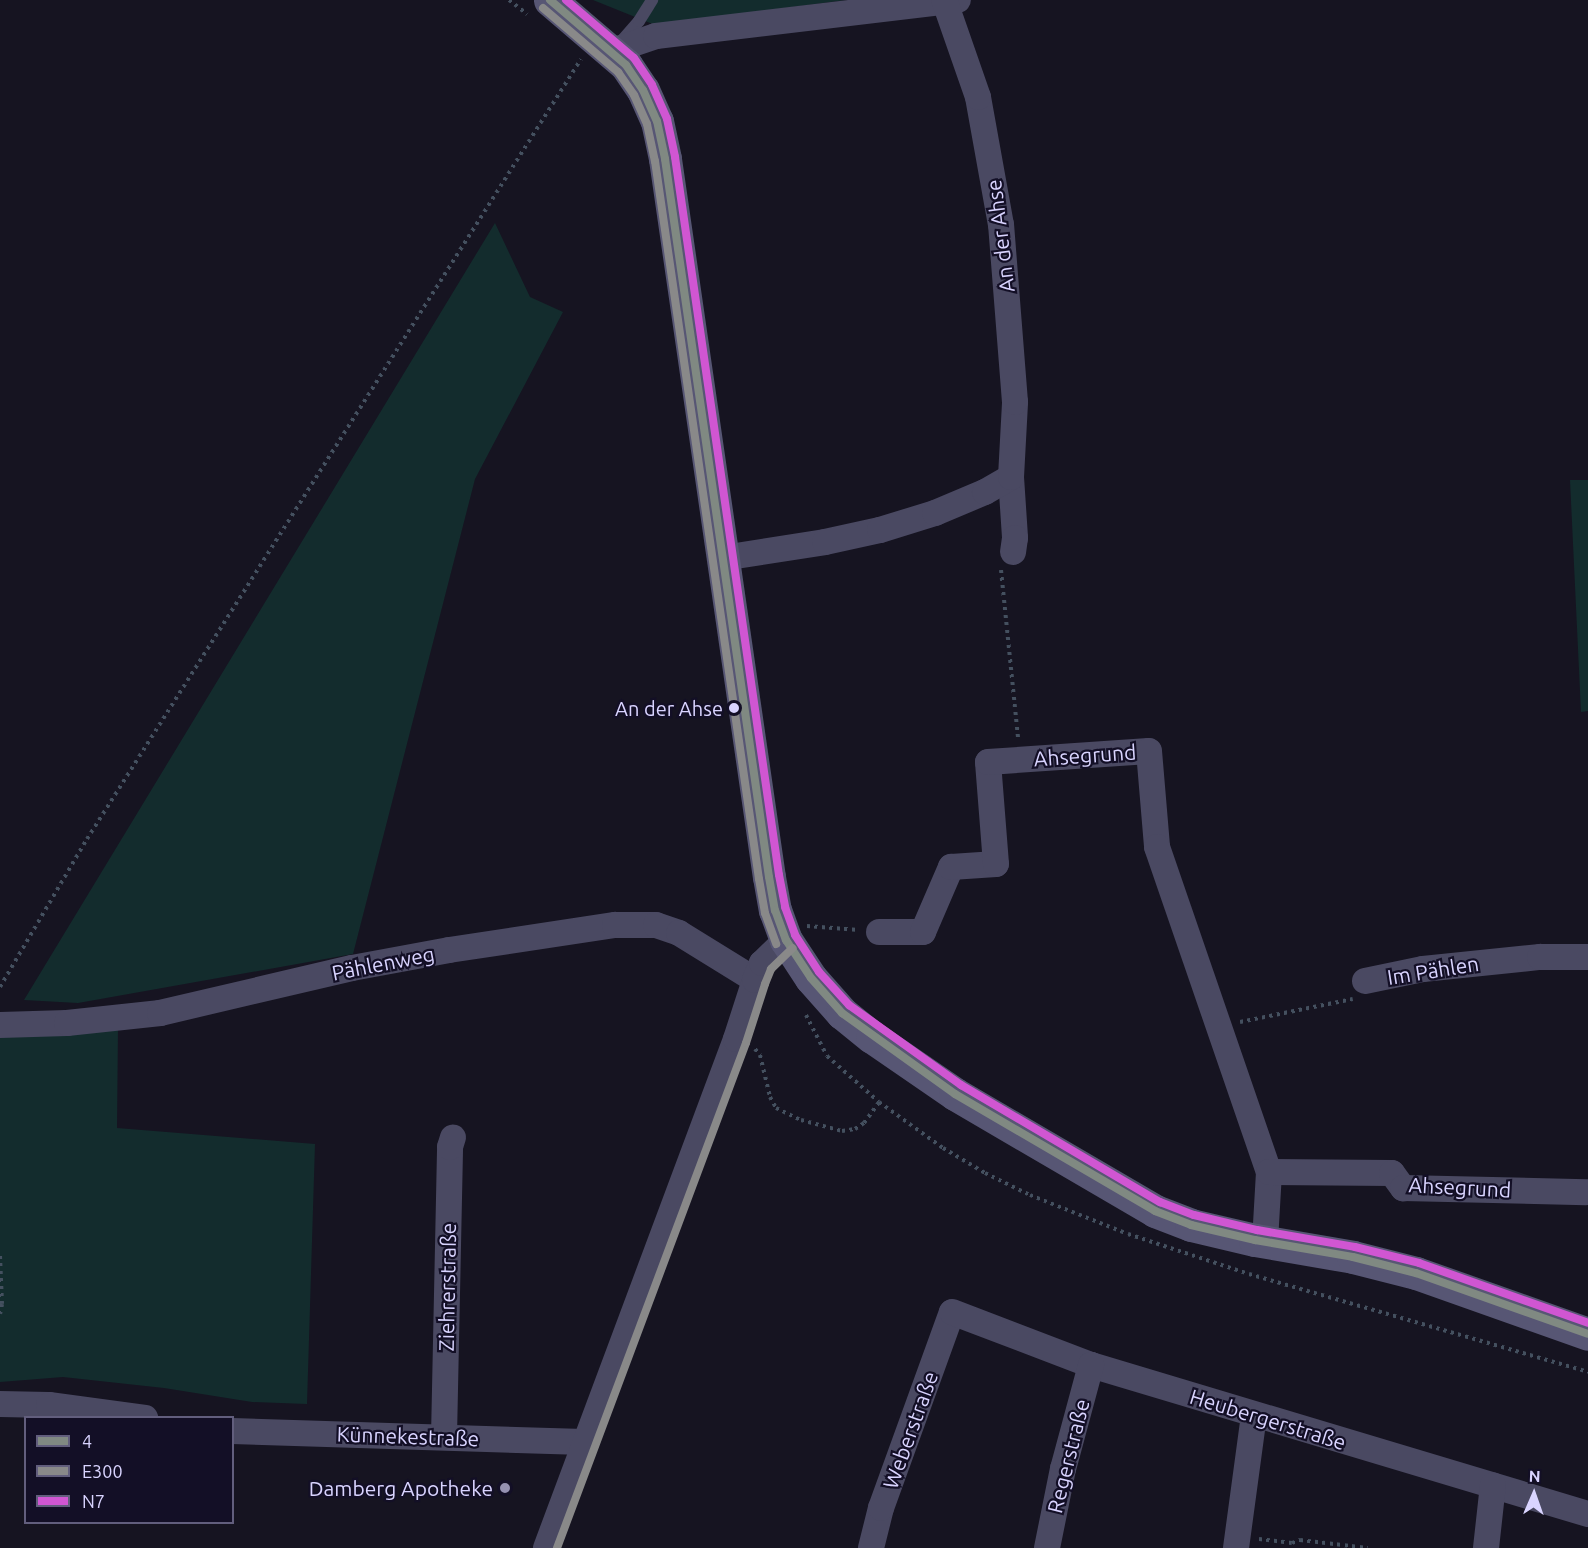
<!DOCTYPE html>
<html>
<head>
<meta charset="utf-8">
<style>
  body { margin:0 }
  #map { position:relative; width:1588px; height:1548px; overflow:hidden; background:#161421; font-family:Ubuntu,sans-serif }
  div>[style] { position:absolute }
  .green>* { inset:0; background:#132c2d }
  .path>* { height:4px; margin-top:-2px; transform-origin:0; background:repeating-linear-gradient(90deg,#44505f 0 3px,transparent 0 7.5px) }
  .lane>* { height:12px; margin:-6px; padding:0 6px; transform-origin:6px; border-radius:6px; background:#4a4962 }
  .street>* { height:26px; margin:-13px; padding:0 13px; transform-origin:13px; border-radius:13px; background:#4a4962 }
  .secondary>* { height:33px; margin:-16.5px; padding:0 16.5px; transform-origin:16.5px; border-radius:16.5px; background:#575674 }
  .bus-1>* { height:8px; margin:-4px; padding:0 4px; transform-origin:4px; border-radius:4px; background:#808982 }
  .bus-2>* { height:8px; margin:-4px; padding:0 4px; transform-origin:4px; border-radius:4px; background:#898989 }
  .bus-3>* { height:8px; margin:-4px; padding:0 4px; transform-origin:4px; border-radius:4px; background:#d056d2 }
  .dots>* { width:16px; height:16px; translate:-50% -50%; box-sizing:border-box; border:3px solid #130f26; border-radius:50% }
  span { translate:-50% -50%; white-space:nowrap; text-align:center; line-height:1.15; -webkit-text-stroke:4.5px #130f26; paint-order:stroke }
  .bus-label { font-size:20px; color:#d9d4ff }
  .right { translate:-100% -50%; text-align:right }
  .street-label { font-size:21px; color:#d9d4ff }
  .poi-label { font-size:21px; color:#d9d4ff }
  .legend { position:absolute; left:24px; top:1416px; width:210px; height:108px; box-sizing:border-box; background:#130f26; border:2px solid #625e7d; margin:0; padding:8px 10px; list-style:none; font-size:18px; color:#d9d4ff }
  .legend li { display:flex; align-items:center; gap:12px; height:30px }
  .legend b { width:30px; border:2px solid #625e7d }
  .north { position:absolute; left:1504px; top:1464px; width:60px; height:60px; -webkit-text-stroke:4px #130f26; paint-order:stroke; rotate:2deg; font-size:16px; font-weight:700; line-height:24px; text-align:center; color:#d9d4ff }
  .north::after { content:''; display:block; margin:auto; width:21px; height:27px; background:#d9d4ff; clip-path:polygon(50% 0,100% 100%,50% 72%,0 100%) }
</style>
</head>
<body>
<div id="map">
  <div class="green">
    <div style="clip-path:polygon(593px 0,846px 0,655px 25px)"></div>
    <div style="clip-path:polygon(495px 223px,530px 297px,563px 312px,475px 479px,353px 954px,78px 1003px,24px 1000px)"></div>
    <div style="clip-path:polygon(1570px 480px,1588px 480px,1588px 711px,1581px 712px)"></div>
    <div style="clip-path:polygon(118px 1028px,117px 1128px,315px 1144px,307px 1404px,252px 1402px,164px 1388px,63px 1377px,0 1382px,0 1033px)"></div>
  </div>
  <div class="path">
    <div style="left:509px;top:0;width:23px;rotate:38deg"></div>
    <div style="left:1001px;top:570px;width:169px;rotate:84.2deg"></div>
    <div style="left:807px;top:926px;width:52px;rotate:4.4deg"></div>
    <div style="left:0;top:987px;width:172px;rotate:-59.6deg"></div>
    <div style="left:87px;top:839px;width:923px;rotate:-57.65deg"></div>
    <div style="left:806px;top:1015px;width:46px;rotate:62.9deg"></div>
    <div style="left:827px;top:1056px;width:69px;rotate:41.5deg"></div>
    <div style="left:879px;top:1102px;width:79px;rotate:35.7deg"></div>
    <div style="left:943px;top:1148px;width:49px;rotate:30.8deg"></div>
    <div style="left:985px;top:1173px;width:50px;rotate:26.1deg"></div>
    <div style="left:1030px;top:1195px;width:105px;rotate:21.7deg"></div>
    <div style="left:1128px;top:1234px;width:127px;rotate:18.3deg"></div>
    <div style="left:1249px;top:1274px;width:353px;rotate:16.1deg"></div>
    <div style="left:1240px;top:1022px;width:115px;rotate:-11.5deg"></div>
    <div style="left:755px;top:1049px;width:8px;rotate:50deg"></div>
    <div style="left:760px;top:1055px;width:43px;rotate:76.6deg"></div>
    <div style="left:770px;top:1097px;width:13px;rotate:61deg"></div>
    <div style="left:776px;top:1108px;width:28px;rotate:26deg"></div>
    <div style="left:801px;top:1120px;width:42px;rotate:15deg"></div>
    <div style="left:842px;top:1131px;width:13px;rotate:-9deg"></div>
    <div style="left:855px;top:1129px;width:11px;rotate:-34deg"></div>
    <div style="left:864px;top:1123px;width:26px;rotate:-54deg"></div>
    <div style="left:0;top:1256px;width:48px;rotate:87.6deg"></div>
    <div style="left:2px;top:1304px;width:10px;rotate:101deg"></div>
    <div style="left:1259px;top:1539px;width:33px;rotate:7deg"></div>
    <div style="left:1292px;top:1543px;width:9px;rotate:-21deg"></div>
    <div style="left:1300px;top:1540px;width:68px;rotate:6.7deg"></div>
  </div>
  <div class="lane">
    <div style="left:619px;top:44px;width:30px;rotate:-49deg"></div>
    <div style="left:639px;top:21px;width:25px;rotate:-58deg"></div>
  </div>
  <div class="street">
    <div style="left:612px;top:51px;width:46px;rotate:-18.8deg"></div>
    <div style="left:656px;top:36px;width:304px;rotate:-6.8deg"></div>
    <div style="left:1011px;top:477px;width:61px;rotate:86.2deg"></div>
    <div style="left:1015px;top:538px;width:14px;rotate:98deg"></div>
    <div style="left:723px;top:558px;width:103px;rotate:-8.9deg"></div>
    <div style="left:825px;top:542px;width:56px;rotate:-12.3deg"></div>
    <div style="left:880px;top:530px;width:58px;rotate:-17.2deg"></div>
    <div style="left:935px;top:513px;width:54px;rotate:-22.8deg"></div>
    <div style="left:985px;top:492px;width:30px;rotate:-30deg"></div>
    <div style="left:1011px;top:477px;width:75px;rotate:-86.9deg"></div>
    <div style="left:1015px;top:402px;width:178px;rotate:-94.5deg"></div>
    <div style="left:1001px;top:225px;width:130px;rotate:-100.2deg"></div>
    <div style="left:978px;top:97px;width:101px;rotate:-109.2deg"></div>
    <div style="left:879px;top:932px;width:44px"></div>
    <div style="left:923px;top:932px;width:71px;rotate:-66.7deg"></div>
    <div style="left:951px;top:867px;width:45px;rotate:-3.8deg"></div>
    <div style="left:996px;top:864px;width:102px;rotate:-94.5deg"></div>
    <div style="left:988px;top:762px;width:161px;rotate:-3.9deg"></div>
    <div style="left:1149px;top:751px;width:96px;rotate:85.2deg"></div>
    <div style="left:1157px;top:847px;width:344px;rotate:71deg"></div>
    <div style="left:1269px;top:1172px;width:70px;rotate:93.3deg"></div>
    <div style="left:1365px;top:981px;width:59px;rotate:-11.7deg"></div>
    <div style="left:1423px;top:969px;width:118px;rotate:-5.9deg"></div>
    <div style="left:1540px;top:957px;width:48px"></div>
    <div style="left:0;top:1025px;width:67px;rotate:-1.7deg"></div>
    <div style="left:67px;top:1023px;width:94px;rotate:-6.1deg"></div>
    <div style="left:160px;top:1013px;width:197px;rotate:-13.2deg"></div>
    <div style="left:352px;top:968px;width:99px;rotate:-10.5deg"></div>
    <div style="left:449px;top:950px;width:168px;rotate:-8.6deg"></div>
    <div style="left:615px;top:925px;width:41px"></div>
    <div style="left:656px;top:925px;width:24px;rotate:19deg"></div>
    <div style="left:679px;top:933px;width:89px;rotate:31.7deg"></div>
    <div style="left:1269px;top:1172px;width:123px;rotate:0.5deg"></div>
    <div style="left:1392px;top:1173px;width:19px;rotate:54deg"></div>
    <div style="left:1403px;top:1188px;width:183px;rotate:1.3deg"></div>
    <div style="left:0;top:1404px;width:49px;rotate:1.2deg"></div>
    <div style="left:49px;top:1405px;width:97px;rotate:7.7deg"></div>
    <div style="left:232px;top:1431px;width:352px;rotate:1.8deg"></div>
    <div style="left:444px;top:1437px;width:290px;rotate:-88.8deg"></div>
    <div style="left:450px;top:1147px;width:10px;rotate:-73deg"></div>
    <div style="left:546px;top:1548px;width:543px;rotate:-69.53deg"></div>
    <div style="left:736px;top:1039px;width:62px;rotate:-72.1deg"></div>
    <div style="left:755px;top:980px;width:18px;rotate:-68deg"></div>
    <div style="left:762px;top:963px;width:33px;rotate:-44deg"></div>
    <div style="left:871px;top:1548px;width:41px;rotate:-76deg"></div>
    <div style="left:881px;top:1508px;width:208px;rotate:-70.1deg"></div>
    <div style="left:952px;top:1312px;width:149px;rotate:20.9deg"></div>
    <div style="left:1091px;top:1365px;width:519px;rotate:16.69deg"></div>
    <div style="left:1047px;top:1548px;width:81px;rotate:-78.6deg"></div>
    <div style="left:1063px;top:1469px;width:108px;rotate:-74.9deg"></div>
    <div style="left:1236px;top:1548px;width:134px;rotate:-82.3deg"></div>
    <div style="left:1486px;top:1548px;width:63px;rotate:-83.7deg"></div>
  </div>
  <div class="secondary">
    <div style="left:550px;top:0;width:100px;rotate:40.5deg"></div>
    <div style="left:626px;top:65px;width:30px;rotate:56deg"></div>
    <div style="left:643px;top:90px;width:34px;rotate:66deg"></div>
    <div style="left:657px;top:121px;width:39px;rotate:78deg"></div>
    <div style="left:665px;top:159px;width:725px;rotate:81.76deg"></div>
    <div style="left:769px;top:877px;width:34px;rotate:80deg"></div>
    <div style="left:775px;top:910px;width:32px;rotate:70deg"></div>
    <div style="left:786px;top:940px;width:45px;rotate:56.7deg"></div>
    <div style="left:811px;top:978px;width:47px;rotate:48.5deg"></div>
    <div style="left:842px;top:1013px;width:38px;rotate:39deg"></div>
    <div style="left:872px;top:1037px;width:101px;rotate:34.5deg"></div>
    <div style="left:955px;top:1094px;width:232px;rotate:30.3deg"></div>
    <div style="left:1155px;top:1211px;width:39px;rotate:21deg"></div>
    <div style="left:1191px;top:1225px;width:66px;rotate:13.2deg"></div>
    <div style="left:1255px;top:1240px;width:99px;rotate:9.8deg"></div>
    <div style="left:1353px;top:1257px;width:65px;rotate:14.3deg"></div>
    <div style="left:1416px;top:1273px;width:182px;rotate:19.5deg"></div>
  </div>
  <div class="bus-1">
    <div style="left:550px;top:0;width:100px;rotate:40.5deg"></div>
    <div style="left:626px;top:65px;width:30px;rotate:56deg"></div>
    <div style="left:643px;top:90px;width:34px;rotate:66deg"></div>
    <div style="left:657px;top:121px;width:39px;rotate:78deg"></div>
    <div style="left:665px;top:159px;width:725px;rotate:81.76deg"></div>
    <div style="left:769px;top:877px;width:34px;rotate:80deg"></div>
    <div style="left:775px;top:910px;width:32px;rotate:70deg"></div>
    <div style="left:786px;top:940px;width:45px;rotate:56.7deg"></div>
    <div style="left:811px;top:978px;width:47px;rotate:48.5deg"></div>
    <div style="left:842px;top:1013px;width:139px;rotate:35.6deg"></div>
    <div style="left:955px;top:1094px;width:232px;rotate:30.3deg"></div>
    <div style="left:1155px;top:1211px;width:39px;rotate:21deg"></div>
    <div style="left:1191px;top:1225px;width:66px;rotate:13.2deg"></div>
    <div style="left:1255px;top:1240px;width:99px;rotate:9.8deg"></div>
    <div style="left:1353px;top:1257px;width:65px;rotate:14.3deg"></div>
    <div style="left:1416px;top:1273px;width:182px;rotate:19.5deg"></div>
  </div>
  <div class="bus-2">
    <div style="left:543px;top:8px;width:99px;rotate:40.5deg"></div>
    <div style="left:618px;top:72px;width:28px;rotate:55deg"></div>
    <div style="left:634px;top:95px;width:32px;rotate:66deg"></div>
    <div style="left:647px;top:124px;width:38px;rotate:78deg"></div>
    <div style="left:655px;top:161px;width:725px;rotate:81.76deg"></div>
    <div style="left:759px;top:879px;width:35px;rotate:80deg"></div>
    <div style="left:765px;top:913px;width:33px;rotate:70deg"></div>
    <div style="left:557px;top:1548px;width:539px;rotate:-69.48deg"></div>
    <div style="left:746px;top:1043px;width:62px;rotate:-72.1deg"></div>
    <div style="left:765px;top:984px;width:16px;rotate:-68deg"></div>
    <div style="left:771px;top:969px;width:30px;rotate:-44deg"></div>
  </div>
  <div class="bus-3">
    <div style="left:566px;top:0;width:89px;rotate:40.5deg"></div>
    <div style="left:634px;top:58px;width:32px;rotate:56deg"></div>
    <div style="left:652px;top:85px;width:37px;rotate:66deg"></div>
    <div style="left:667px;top:119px;width:39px;rotate:78deg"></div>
    <div style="left:675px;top:157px;width:725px;rotate:81.76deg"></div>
    <div style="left:779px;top:875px;width:33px;rotate:79deg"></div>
    <div style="left:785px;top:907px;width:30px;rotate:70deg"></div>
    <div style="left:795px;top:935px;width:44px;rotate:57deg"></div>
    <div style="left:819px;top:972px;width:45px;rotate:47.7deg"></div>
    <div style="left:849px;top:1005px;width:138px;rotate:35.5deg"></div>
    <div style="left:961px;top:1085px;width:231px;rotate:30.5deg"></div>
    <div style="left:1160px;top:1202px;width:36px;rotate:21deg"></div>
    <div style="left:1194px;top:1215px;width:65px;rotate:13.4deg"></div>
    <div style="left:1257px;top:1230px;width:99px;rotate:9.8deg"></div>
    <div style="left:1355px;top:1247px;width:66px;rotate:14deg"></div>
    <div style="left:1419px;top:1263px;width:179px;rotate:19.5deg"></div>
  </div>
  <div class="dots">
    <div style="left:734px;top:708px;background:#d9d4ff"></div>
    <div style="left:505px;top:1488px;background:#9591b1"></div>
  </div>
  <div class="bus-label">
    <span class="right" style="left:723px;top:708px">An der Ahse</span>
  </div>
  <div class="street-label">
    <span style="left:1000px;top:236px;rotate:-97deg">An der Ahse</span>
    <span style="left:1085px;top:755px;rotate:-4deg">Ahsegrund</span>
    <span style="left:383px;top:963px;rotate:-11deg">Pählenweg</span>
    <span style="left:1433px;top:970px;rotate:-9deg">Im Pählen</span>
    <span style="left:1460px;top:1187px;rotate:3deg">Ahsegrund</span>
    <span style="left:447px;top:1287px;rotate:-89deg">Ziehrerstraße</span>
    <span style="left:1268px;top:1419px;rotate:17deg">Heubergerstraße</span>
    <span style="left:910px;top:1430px;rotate:-70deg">Weberstraße</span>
    <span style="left:408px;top:1436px;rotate:2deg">Künnekestraße</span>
    <span style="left:1068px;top:1456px;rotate:-76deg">Regerstraße</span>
  </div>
  <div class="poi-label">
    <span class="right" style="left:493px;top:1488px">Damberg Apotheke</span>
  </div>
  <ul class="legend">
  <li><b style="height:8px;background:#808982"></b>4</li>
  <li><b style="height:8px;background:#898989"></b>E300</li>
  <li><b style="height:8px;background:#d056d2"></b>N7</li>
  </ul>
  <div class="north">N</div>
</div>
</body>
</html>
